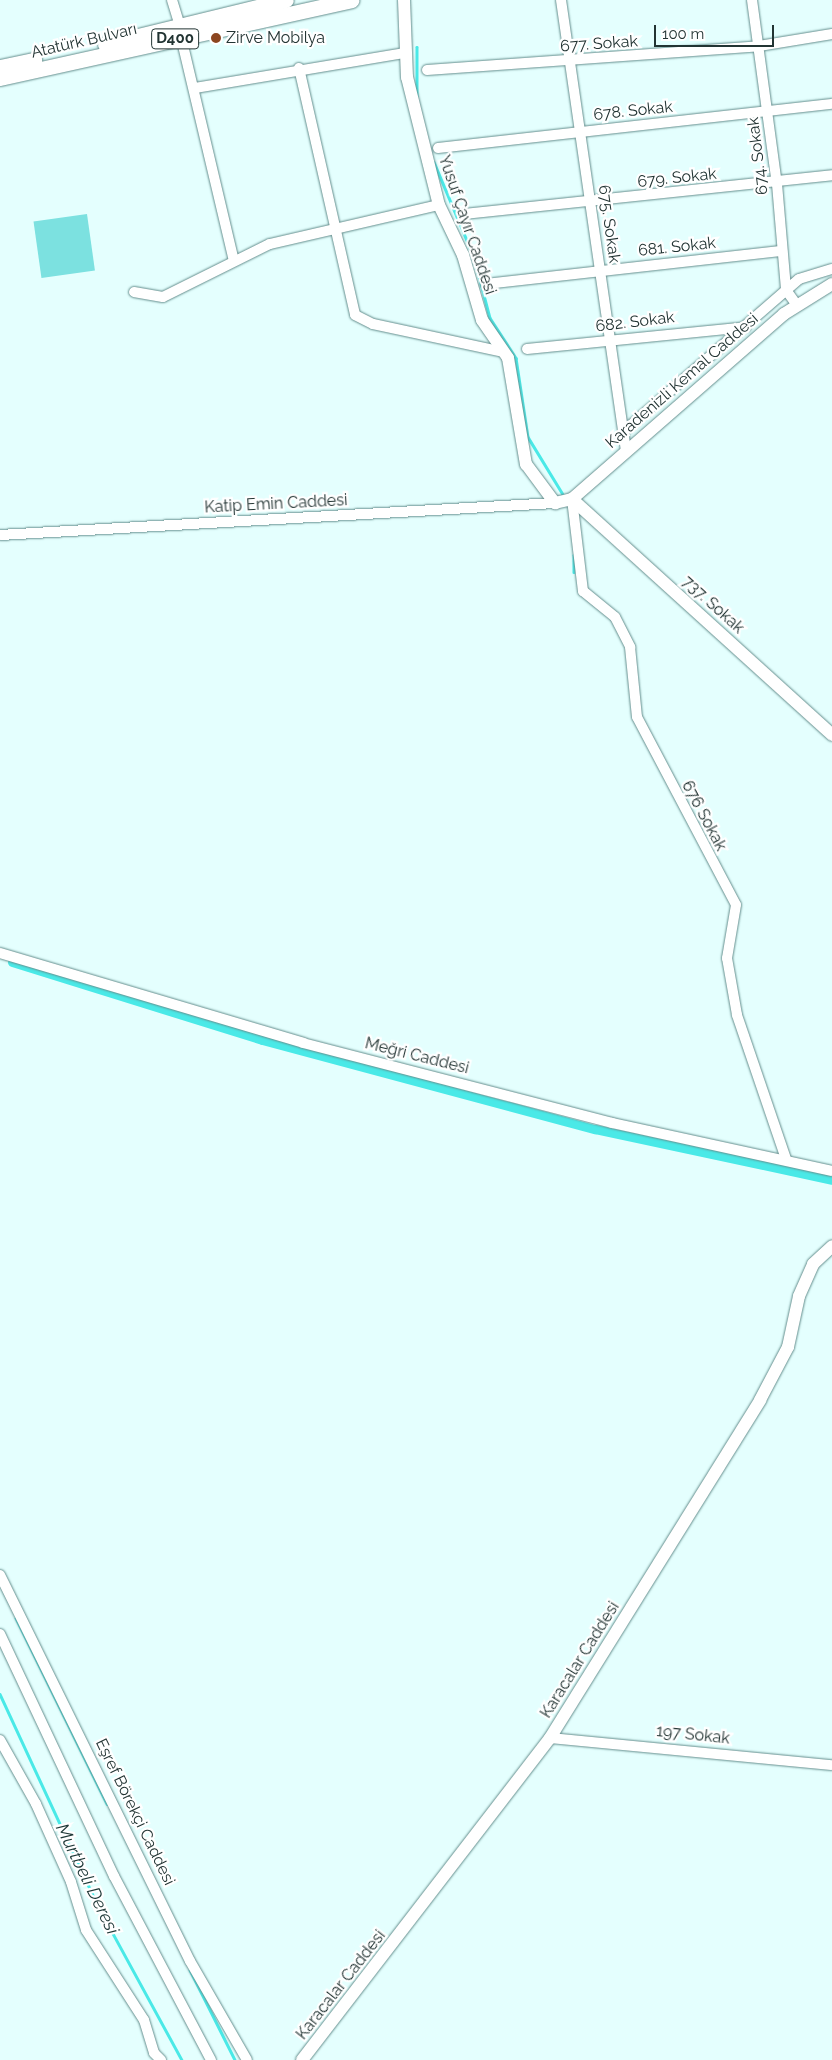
<!DOCTYPE html>
<html>
<head>
<meta charset="utf-8">
<style>
  body { margin:0 }
  #map { position:relative; width:832px; height:2060px; overflow:hidden; background:#e4fffe; font-family:Raleway,sans-serif }
  div>[style] { position:absolute }
  .green>* { inset:0; background:#7ce1e0; transform-origin:0 0 }
  .stream>* { height:2.5px; margin:-1.25px; padding:0 1.25px; transform-origin:1.25px; border-radius:1.25px; background:#4ae9e7 }
  .canal>* { height:9px; margin:-4.5px; padding:0 4.5px; transform-origin:4.5px; border-radius:4.5px; background:#4ae9e7 }
  .roads { filter:drop-shadow(0 0 1px #648e8d) drop-shadow(0 0 1px #648e8d) }
  .minor>* { height:10px; margin:-5px; padding:0 5px; transform-origin:5px; border-radius:5px; background:#fff }
  .tertiary>* { height:12px; margin:-6px; padding:0 6px; transform-origin:6px; border-radius:6px; background:#fff }
  .primary>* { height:15px; margin:-7.5px; padding:0 7.5px; transform-origin:7.5px; border-radius:7.5px; background:#fff }
  .dots>* { width:14px; height:14px; translate:-50% -50%; box-sizing:border-box; border:2px solid #fff; border-radius:50% }
  span { translate:-50% -50%; white-space:nowrap; text-align:center; line-height:1.15; -webkit-text-stroke:4.5px #fff; paint-order:stroke }
  .shield-label span { padding:1px 4px; background:#fff; border:1px solid; border-radius:4px; -webkit-text-stroke-width:0 }
  .shield-label { font-size:15px; color:#223433; font-weight:700 }
  .poi-label { font-size:16px; color:#223433 }
  .left { translate:0 -50%; text-align:left }
  .street-label { font-size:16px; color:#223433 }
  .water-label { font-size:18px; color:#203a39; font-style:italic }
  .scale { position:absolute; left:654px; top:25px; width:120px; height:22px; box-sizing:border-box; border:2px solid #223433; border-top:0; padding-left:6px; font-size:15px; line-height:18px; white-space:nowrap; color:#223433; -webkit-text-stroke:4px #fff; paint-order:stroke }
</style>
</head>
<body>
<div id="map">
  <div class="green">
    <div style="left:87px;top:214px;width:57px;height:54px;rotate:82deg"></div>
  </div>
  <div class="stream">
    <div style="left:417px;top:47px;width:49px;rotate:90deg"></div>
    <div style="left:434px;top:162px;width:103px;rotate:67.2deg"></div>
    <div style="left:474px;top:257px;width:63px;rotate:75.3deg"></div>
    <div style="left:490px;top:318px;width:48px;rotate:57deg"></div>
    <div style="left:516px;top:358px;width:80px;rotate:81.4deg"></div>
    <div style="left:528px;top:437px;width:69px;rotate:58.6deg"></div>
    <div style="left:574px;top:555px;width:17px;rotate:90deg"></div>
    <div style="left:16px;top:1618px;width:207px;rotate:63.9deg"></div>
    <div style="left:0;top:1694px;width:234px;rotate:65.2deg"></div>
    <div style="left:98px;top:1906px;width:175px;rotate:61.4deg"></div>
    <div style="left:190px;top:1970px;width:101px;rotate:63.4deg"></div>
  </div>
  <div class="canal">
    <div style="left:12px;top:962px;width:262px;rotate:17.3deg"></div>
    <div style="left:262px;top:1040px;width:345px;rotate:15deg"></div>
    <div style="left:595px;top:1129px;width:242px;rotate:12.1deg"></div>
  </div>
  <div class="roads">
    <div class="minor">
      <div style="left:172px;top:0;width:27px;rotate:73deg"></div>
      <div style="left:561px;top:0;width:457px;rotate:81.8deg"></div>
      <div style="left:752px;top:0;width:186px;rotate:82.3deg"></div>
      <div style="left:777px;top:184px;width:106px;rotate:85.1deg"></div>
      <div style="left:786px;top:290px;width:19px;rotate:54deg"></div>
      <div style="left:181px;top:37px;width:230px;rotate:76.7deg"></div>
      <div style="left:299px;top:68px;width:253px;rotate:77.2deg"></div>
      <div style="left:355px;top:315px;width:20px;rotate:27deg"></div>
      <div style="left:373px;top:324px;width:134px;rotate:12.1deg"></div>
      <div style="left:427px;top:70px;width:333px;rotate:-4.1deg"></div>
      <div style="left:759px;top:46px;width:74px;rotate:-9.3deg"></div>
      <div style="left:195px;top:88px;width:213px;rotate:-9.5deg"></div>
      <div style="left:438px;top:148px;width:396px;rotate:-6.4deg"></div>
      <div style="left:464px;top:214px;width:370px;rotate:-6deg"></div>
      <div style="left:486px;top:284px;width:298px;rotate:-6.4deg"></div>
      <div style="left:134px;top:292px;width:29px;rotate:10deg"></div>
      <div style="left:163px;top:297px;width:119px;rotate:-26.4deg"></div>
      <div style="left:270px;top:244px;width:173px;rotate:-13deg"></div>
      <div style="left:527px;top:349px;width:220px;rotate:-5.7deg"></div>
      <div style="left:623px;top:432px;width:233px;rotate:-41deg"></div>
      <div style="left:799px;top:279px;width:34px;rotate:-17deg"></div>
      <div style="left:572px;top:499px;width:93px;rotate:83.2deg"></div>
      <div style="left:583px;top:591px;width:41px;rotate:39.1deg"></div>
      <div style="left:615px;top:617px;width:34px;rotate:63deg"></div>
      <div style="left:630px;top:647px;width:70px;rotate:84.3deg"></div>
      <div style="left:637px;top:717px;width:212px;rotate:62.2deg"></div>
      <div style="left:736px;top:905px;width:54px;rotate:99.6deg"></div>
      <div style="left:727px;top:958px;width:58px;rotate:80deg"></div>
      <div style="left:737px;top:1015px;width:152px;rotate:71.2deg"></div>
      <div style="left:0;top:535px;width:556px;rotate:-3.3deg"></div>
      <div style="left:0;top:953px;width:316px;rotate:16.5deg"></div>
      <div style="left:303px;top:1043px;width:319px;rotate:14.5deg"></div>
      <div style="left:612px;top:1123px;width:225px;rotate:12.3deg"></div>
      <div style="left:0;top:1575px;width:430px;rotate:63.8deg"></div>
      <div style="left:190px;top:1961px;width:114px;rotate:60.1deg"></div>
      <div style="left:0;top:1634px;width:268px;rotate:64.8deg"></div>
      <div style="left:114px;top:1876px;width:208px;rotate:62.2deg"></div>
      <div style="left:550px;top:1738px;width:283px;rotate:5.5deg"></div>
      <div style="left:0;top:1740px;width:73px;rotate:60.6deg"></div>
      <div style="left:36px;top:1804px;width:85px;rotate:65.8deg"></div>
      <div style="left:71px;top:1882px;width:50px;rotate:72.6deg"></div>
      <div style="left:86px;top:1930px;width:107px;rotate:57.2deg"></div>
      <div style="left:144px;top:2020px;width:34px;rotate:73deg"></div>
      <div style="left:154px;top:2053px;width:10px;rotate:45deg"></div>
    </div>
    <div class="tertiary">
      <div style="left:404px;top:0;width:77px;rotate:87.8deg"></div>
      <div style="left:407px;top:77px;width:132px;rotate:76deg"></div>
      <div style="left:439px;top:205px;width:55px;rotate:64.4deg"></div>
      <div style="left:463px;top:255px;width:68px;rotate:73.7deg"></div>
      <div style="left:482px;top:320px;width:46px;rotate:55.6deg"></div>
      <div style="left:508px;top:358px;width:108px;rotate:80.4deg"></div>
      <div style="left:526px;top:464px;width:49px;rotate:53.4deg"></div>
      <div style="left:555px;top:503px;width:17px;rotate:-13deg"></div>
      <div style="left:572px;top:499px;width:281px;rotate:-41.1deg"></div>
      <div style="left:784px;top:314px;width:57px;rotate:-32deg"></div>
      <div style="left:572px;top:499px;width:351px;rotate:42.2deg"></div>
      <div style="left:302px;top:2060px;width:406px;rotate:-52.4deg"></div>
      <div style="left:550px;top:1738px;width:398px;rotate:-58.1deg"></div>
      <div style="left:760px;top:1400px;width:60px;rotate:-62.2deg"></div>
      <div style="left:788px;top:1347px;width:52px;rotate:-77.8deg"></div>
      <div style="left:799px;top:1296px;width:35px;rotate:-66deg"></div>
      <div style="left:813px;top:1264px;width:26px;rotate:-43deg"></div>
    </div>
    <div class="primary">
      <div style="left:105px;top:44px;width:186px;rotate:-13.7deg"></div>
      <div style="left:0;top:67px;width:35px;rotate:-12deg"></div>
      <div style="left:0;top:78px;width:360px;rotate:-12.5deg"></div>
    </div>
  </div>
  <div class="dots">
    <div style="left:216px;top:38px;background:#8c4620"></div>
  </div>
  <div class="shield-label">
    <span style="left:175px;top:39px">D400</span>
  </div>
  <div class="poi-label">
    <span class="left" style="left:226px;top:38px">Zirve Mobilya</span>
  </div>
  <div class="street-label">
    <span style="left:84px;top:41px;rotate:-13deg">Atatürk Bulvarı</span>
    <span style="left:599px;top:44px;rotate:-4deg">677. Sokak</span>
    <span style="left:633px;top:111px;rotate:-6deg">678. Sokak</span>
    <span style="left:758px;top:156px;rotate:-97deg">674. Sokak</span>
    <span style="left:677px;top:178px;rotate:-6deg">679. Sokak</span>
    <span style="left:609px;top:224px;rotate:82deg">675. Sokak</span>
    <span style="left:467px;top:225px;rotate:71deg">Yusuf Çayır Caddesi</span>
    <span style="left:677px;top:247px;rotate:-6deg">681. Sokak</span>
    <span style="left:635px;top:322px;rotate:-7deg">682. Sokak</span>
    <span style="left:682px;top:381px;rotate:-41deg">Karadenizli Kemal Caddesi</span>
    <span style="left:276px;top:504px;rotate:-3deg">Katip Emin Caddesi</span>
    <span style="left:713px;top:605px;rotate:42deg">737. Sokak</span>
    <span style="left:704px;top:816px;rotate:62deg">676 Sokak</span>
    <span style="left:417px;top:1056px;rotate:14deg">Meğri Caddesi</span>
    <span style="left:580px;top:1660px;rotate:-58deg">Karacalar Caddesi</span>
    <span style="left:693px;top:1735px;rotate:6deg">197 Sokak</span>
    <span style="left:135px;top:1812px;rotate:64deg">Eşref Börekçi Caddesi</span>
    <span style="left:341px;top:1985px;rotate:-52deg">Karacalar Caddesi</span>
  </div>
  <div class="water-label">
    <span style="left:87px;top:1879px;rotate:64deg">Murtbeli Deresi</span>
  </div>
  <div class="scale">100 m</div>
</div>
</body>
</html>
